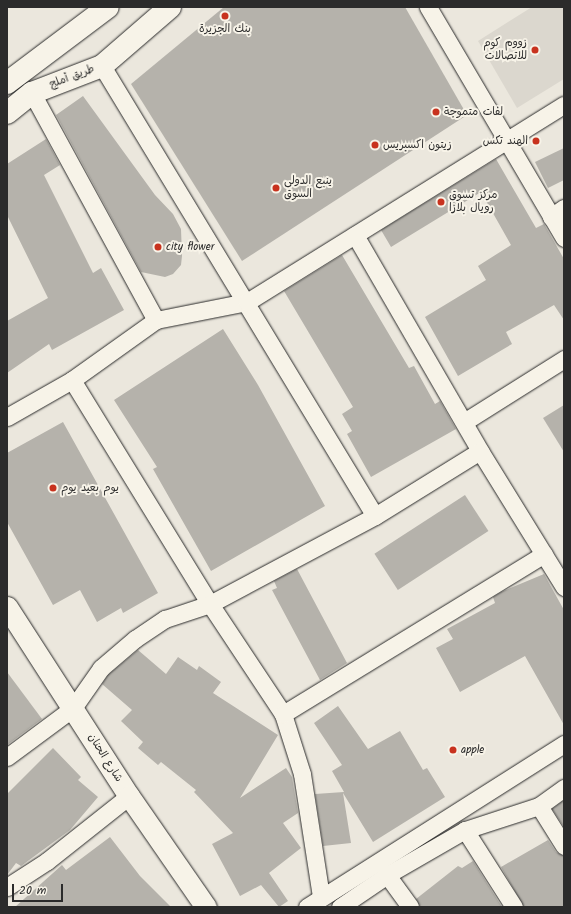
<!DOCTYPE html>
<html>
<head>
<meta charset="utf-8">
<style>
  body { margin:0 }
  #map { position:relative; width:571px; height:914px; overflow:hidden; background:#ebe7dd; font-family:Kalam,"Playpen Sans Arabic",sans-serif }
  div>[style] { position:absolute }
  .built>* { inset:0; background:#dbd7ce }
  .building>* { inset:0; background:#b5b2ab; transform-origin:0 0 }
  .roads { filter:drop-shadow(0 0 1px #2b2b2b) drop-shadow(0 0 1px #2b2b2b) }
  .minor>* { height:17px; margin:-8.5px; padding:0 8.5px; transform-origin:8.5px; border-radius:8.5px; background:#f7f3e8 }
  .major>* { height:21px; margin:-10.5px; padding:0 10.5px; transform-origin:10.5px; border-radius:10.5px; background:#f7f3e8 }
  .highway>* { height:22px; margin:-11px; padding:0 11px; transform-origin:11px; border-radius:11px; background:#f7f3e8 }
  .dots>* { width:11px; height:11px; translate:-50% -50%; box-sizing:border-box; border:2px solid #f7f3e8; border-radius:50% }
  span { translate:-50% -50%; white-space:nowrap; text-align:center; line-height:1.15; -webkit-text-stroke:4px #f7f3e8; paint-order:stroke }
  .poi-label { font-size:11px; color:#2b2b2b }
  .right { translate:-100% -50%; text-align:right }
  .left { translate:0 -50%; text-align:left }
  .street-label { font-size:11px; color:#2b2b2b }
  .frame { position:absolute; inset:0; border:8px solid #2b2b2b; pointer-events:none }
  .scale { position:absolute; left:12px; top:884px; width:51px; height:18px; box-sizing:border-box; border:2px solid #2b2b2b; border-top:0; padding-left:5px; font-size:12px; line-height:14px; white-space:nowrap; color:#2b2b2b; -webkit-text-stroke:3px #f7f3e8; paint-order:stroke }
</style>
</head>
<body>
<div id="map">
  <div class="built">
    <div style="clip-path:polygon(532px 7px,564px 7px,564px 79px,517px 108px,478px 41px)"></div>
  </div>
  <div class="building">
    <div style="clip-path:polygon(224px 7px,405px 7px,467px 115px,242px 261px,131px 84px)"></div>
    <div style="clip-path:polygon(83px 96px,155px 195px,173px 214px,181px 229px,182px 256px,181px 265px,173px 274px,165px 277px,141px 272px,56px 115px)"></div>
    <div style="clip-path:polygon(46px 139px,60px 165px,44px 175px,93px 273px,101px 268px,124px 310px,52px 350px,49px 344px,7px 373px,7px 321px,48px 298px,7px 215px,7px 164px)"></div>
    <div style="clip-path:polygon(564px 148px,564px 180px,548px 188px,535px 162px)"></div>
    <div style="clip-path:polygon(496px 159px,536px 228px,544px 224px,564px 259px,564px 320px,554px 305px,506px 332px,512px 344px,458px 376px,425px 317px,486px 280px,478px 266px,511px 245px,481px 192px,391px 247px,381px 230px)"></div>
    <div style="clip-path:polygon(342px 255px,409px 368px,414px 366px,435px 404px,440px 401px,456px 429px,371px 477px,347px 434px,352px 431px,342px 414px,353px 407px,284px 291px)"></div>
    <div style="clip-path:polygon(223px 329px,258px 385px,325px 506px,211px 571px,153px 469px,157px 467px,114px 400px)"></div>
    <div style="clip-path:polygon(564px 405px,564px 452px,543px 418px)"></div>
    <div style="clip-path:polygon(63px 422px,158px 593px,123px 613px,121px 608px,97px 622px,80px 590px,53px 605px,7px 522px,7px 453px)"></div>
    <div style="left:465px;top:495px;width:43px;height:108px;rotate:57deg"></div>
    <div style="clip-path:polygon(297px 569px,347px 663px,320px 680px,272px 590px,277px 588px,274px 581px)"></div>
    <div style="clip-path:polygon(544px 574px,564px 610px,564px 725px,525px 656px,460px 692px,436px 648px,453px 639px,447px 629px,495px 603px,493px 597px,501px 592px)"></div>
    <div style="clip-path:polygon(138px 650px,166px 674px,178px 657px,197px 670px,199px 666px,221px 682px,213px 693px,278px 735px,240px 798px,286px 768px,292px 777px,298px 813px,283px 823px,301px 848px,269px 873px,288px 901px,279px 907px,261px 885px,240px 896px,212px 844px,233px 833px,194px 792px,196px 790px,161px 762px,158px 765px,138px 748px,143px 742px,121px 721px,132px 710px,102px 684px,108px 675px)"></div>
    <div style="clip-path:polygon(7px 672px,42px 719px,7px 745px)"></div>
    <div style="clip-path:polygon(338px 706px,368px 749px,400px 731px,423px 770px,427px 768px,445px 797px,373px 842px,343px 793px,351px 843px,323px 846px,315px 794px,344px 792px,332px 771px,342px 765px,314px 723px)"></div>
    <div style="clip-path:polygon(53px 748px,81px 777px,78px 780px,98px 797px,70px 830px,21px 866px,16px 863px,7px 875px,7px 794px)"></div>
    <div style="clip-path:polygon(564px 800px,564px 827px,552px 809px)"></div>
    <div style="clip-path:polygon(110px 837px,140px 876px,171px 907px,15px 907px,62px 865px,66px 870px)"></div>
    <div style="clip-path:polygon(548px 840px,556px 852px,564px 856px,564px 907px,524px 907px,501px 867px)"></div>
    <div style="clip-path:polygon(473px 861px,502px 907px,420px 907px,416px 899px,458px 866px,462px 868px)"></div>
  </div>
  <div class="roads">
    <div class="minor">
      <div style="left:428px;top:7px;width:268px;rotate:59.5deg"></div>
      <div style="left:102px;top:66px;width:526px;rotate:58.76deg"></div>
      <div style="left:32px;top:93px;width:259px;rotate:61.4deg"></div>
      <div style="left:551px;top:217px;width:16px;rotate:-35deg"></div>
      <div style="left:355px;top:235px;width:250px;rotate:59.9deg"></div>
      <div style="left:480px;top:451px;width:160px;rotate:58.3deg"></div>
      <div style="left:72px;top:380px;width:263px;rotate:58.4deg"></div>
      <div style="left:210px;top:604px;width:187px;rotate:-28.1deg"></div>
      <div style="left:375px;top:516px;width:123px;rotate:-31.8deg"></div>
      <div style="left:7px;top:417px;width:75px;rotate:-29.6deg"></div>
      <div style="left:72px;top:380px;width:103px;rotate:-35.5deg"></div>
      <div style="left:156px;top:320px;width:93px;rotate:-11.2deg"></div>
      <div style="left:247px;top:302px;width:373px;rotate:-31.9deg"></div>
      <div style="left:464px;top:422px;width:118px;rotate:-32.2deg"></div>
      <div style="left:283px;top:714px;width:63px;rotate:72.4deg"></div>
      <div style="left:302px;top:774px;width:124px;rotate:81.2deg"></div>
      <div style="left:7px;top:757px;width:82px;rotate:-36.6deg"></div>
      <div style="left:73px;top:708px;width:49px;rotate:-55deg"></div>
      <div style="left:101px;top:668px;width:45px;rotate:-40.5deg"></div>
      <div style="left:135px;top:639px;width:36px;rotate:-34deg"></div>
      <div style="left:165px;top:619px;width:47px;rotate:-18.4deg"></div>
      <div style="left:210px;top:604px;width:132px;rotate:56.4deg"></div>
      <div style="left:283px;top:714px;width:306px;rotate:-31.5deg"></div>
      <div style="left:539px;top:806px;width:47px;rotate:58deg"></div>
      <div style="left:465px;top:830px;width:91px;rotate:57.5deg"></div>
      <div style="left:387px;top:875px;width:39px;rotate:54deg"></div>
      <div style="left:7px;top:887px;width:48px;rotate:-33deg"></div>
      <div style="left:47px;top:861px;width:105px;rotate:-38.4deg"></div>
      <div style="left:307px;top:907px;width:304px;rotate:-32.4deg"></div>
      <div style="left:340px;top:907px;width:57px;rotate:-34.2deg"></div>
      <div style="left:387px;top:875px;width:90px;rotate:-30deg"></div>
      <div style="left:465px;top:830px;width:78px;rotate:-18deg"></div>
      <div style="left:539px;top:806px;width:31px;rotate:-36deg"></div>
    </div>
    <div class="major">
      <div style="left:7px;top:607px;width:225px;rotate:57.2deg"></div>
      <div style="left:129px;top:796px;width:135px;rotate:55.3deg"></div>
    </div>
    <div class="highway">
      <div style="left:7px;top:83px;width:126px;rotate:-37deg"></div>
      <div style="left:7px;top:113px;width:32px;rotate:-39deg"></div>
      <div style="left:32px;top:93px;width:75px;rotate:-21.1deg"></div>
      <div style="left:102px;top:66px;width:90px;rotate:-40.9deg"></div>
    </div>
  </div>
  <div class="dots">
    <div style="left:225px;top:16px;background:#c8321e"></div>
    <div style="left:535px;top:50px;background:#c8321e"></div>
    <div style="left:436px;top:112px;background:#c8321e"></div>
    <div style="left:536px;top:141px;background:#c8321e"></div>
    <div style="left:375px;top:145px;background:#c8321e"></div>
    <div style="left:276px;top:188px;background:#c8321e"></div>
    <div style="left:441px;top:202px;background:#c8321e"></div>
    <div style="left:158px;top:247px;background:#c8321e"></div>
    <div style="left:53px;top:488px;background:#c8321e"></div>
    <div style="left:453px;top:750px;background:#c8321e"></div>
  </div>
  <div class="poi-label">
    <span style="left:225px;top:29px">بنك الجزيرة</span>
    <span class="right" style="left:527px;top:50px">زووم كوم<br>للاتصالات</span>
    <span class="left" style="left:444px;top:112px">لفات متموجة</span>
    <span class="right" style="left:528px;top:141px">الهند تكس</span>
    <span class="left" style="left:383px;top:145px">زيتون اكسبريس</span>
    <span class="left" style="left:284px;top:188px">ينبع الدولى<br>السوق</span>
    <span class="left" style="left:449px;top:202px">مركز تسوق<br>رويال بلازا</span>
    <span class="left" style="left:166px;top:247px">city flower</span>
    <span class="left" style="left:61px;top:488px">يوم بعيد يوم</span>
    <span class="left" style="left:461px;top:750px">apple</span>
  </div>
  <div class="street-label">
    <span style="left:72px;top:77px;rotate:-21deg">طريق أملج</span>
    <span style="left:105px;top:758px;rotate:58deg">شارع الحنان</span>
  </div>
  <div class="frame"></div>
  <div class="scale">20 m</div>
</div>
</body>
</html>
